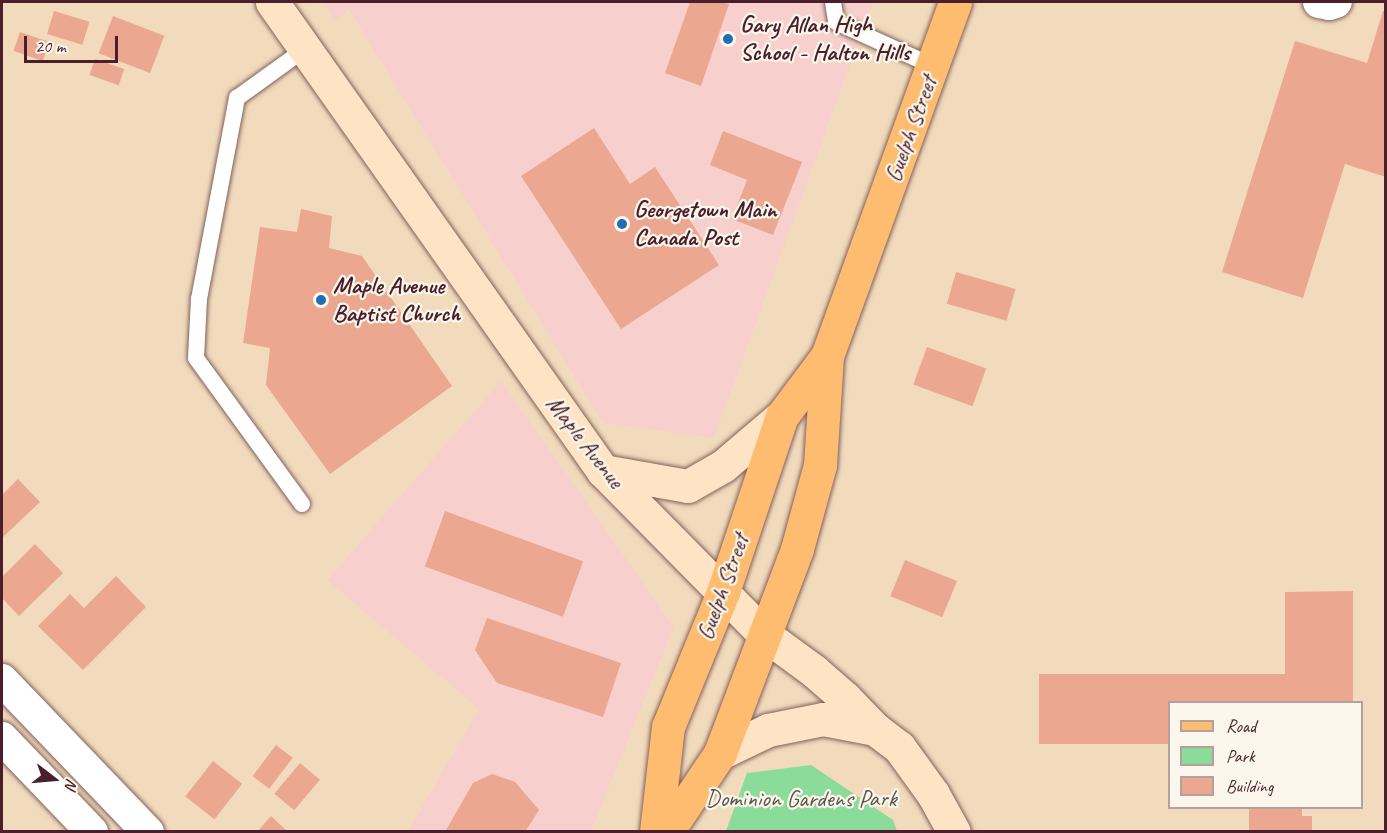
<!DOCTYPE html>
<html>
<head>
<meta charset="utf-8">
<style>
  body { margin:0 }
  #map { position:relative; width:1387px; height:833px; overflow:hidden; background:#f1dbbc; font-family:Caveat,sans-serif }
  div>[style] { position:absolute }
  .built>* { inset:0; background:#f7d0ce }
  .green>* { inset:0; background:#8bdb9b }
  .building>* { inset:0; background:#eca790; transform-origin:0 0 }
  .roads { filter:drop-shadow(0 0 2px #84615e) drop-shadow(0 0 2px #84615e) }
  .lane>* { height:16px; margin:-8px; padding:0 8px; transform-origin:8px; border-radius:8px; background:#fff }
  .street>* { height:32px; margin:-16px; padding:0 16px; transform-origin:16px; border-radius:16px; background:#fff }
  .secondary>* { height:33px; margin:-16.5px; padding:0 16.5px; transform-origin:16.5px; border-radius:16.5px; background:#fee4c5 }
  .primary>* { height:33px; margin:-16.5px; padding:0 16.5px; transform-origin:16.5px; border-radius:16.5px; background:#fdbc6f }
  .dots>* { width:16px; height:16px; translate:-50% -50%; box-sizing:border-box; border:3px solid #fbf7ec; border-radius:50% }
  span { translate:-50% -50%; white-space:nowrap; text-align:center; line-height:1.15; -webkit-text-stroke:4.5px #fbf7ec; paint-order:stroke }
  .poi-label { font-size:24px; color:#4a1f2b; font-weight:700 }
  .left { translate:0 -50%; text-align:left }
  .street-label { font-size:24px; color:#4a1f2b }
  .park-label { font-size:24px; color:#5e574d }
  .frame { position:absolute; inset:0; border:3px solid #4a1f2b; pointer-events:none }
  .legend { position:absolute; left:1168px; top:701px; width:195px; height:108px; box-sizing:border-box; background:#fbf7ec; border:2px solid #b4a19f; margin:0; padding:8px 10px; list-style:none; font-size:18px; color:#4a1f2b }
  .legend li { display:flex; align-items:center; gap:12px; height:30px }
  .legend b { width:30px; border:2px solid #b4a19f }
  .north { position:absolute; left:24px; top:749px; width:60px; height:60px; -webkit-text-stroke:4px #fbf7ec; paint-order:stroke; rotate:106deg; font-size:16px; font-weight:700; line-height:24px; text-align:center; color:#4a1f2b }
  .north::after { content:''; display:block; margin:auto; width:21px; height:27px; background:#4a1f2b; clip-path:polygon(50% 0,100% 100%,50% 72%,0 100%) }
  .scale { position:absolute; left:24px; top:36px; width:94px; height:27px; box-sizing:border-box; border:3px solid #4a1f2b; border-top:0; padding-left:8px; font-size:18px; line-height:21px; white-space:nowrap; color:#4a1f2b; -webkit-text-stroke:4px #fbf7ec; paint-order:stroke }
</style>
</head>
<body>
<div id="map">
  <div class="built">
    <div style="clip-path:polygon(323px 2px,873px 2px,714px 438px,603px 423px,349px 10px,335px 20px)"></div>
    <div style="clip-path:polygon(501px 381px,674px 627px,591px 831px,408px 831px,479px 709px,327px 580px)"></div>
  </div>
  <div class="green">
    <div style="clip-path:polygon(811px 765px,893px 820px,897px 831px,726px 831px,747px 773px)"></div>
  </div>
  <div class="building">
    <div style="clip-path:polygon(690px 2px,721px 2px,729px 4px,701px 86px,665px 73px)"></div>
    <div style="left:54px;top:11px;width:37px;height:24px;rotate:17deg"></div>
    <div style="clip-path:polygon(1383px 11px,1386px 11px,1386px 177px,1345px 164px,1303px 298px,1222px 272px,1295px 41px,1367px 63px)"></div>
    <div style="left:113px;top:16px;width:55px;height:40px;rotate:21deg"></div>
    <div style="left:20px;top:32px;width:31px;height:20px;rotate:19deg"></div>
    <div style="left:95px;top:59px;width:31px;height:17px;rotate:19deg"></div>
    <div style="clip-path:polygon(594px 128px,630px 184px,655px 167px,719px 265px,621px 329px,521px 176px)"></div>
    <div style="clip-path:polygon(723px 131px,802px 162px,773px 235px,732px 219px,747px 180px,710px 165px)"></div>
    <div style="clip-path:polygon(301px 209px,332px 216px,329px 248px,362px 256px,452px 386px,330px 474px,266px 385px,270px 348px,243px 343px,260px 227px,297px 232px)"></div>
    <div style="left:956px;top:272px;width:62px;height:33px;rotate:16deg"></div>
    <div style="left:927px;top:347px;width:63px;height:40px;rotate:20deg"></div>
    <div style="clip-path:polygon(18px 479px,40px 502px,2px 538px,2px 495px)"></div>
    <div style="left:445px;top:511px;width:147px;height:59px;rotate:20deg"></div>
    <div style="clip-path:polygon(35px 544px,63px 573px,19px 616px,2px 598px,2px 577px)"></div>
    <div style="left:905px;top:560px;width:56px;height:39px;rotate:22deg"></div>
    <div style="clip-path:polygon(116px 576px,146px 607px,83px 670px,38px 626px,70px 594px,84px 608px)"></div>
    <div style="clip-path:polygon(1353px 591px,1353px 702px,1170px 702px,1170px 744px,1039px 744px,1039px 674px,1285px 674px,1285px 592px)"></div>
    <div style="clip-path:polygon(487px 618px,621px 663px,603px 717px,497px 683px,475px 650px)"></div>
    <div style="left:276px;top:745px;width:21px;height:39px;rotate:37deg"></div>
    <div style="left:213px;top:761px;width:37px;height:45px;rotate:38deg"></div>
    <div style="left:300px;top:763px;width:26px;height:40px;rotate:40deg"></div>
    <div style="clip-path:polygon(492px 774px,515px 782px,539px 810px,525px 832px,445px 832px,473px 783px)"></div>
    <div style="clip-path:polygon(1249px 808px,1302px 808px,1302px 816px,1312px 816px,1312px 832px,1249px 832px)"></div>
    <div style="clip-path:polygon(271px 816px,288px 832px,257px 832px)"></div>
  </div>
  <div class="roads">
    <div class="lane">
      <div style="left:833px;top:2px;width:20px;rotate:81deg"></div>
      <div style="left:836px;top:22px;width:107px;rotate:24.4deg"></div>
      <div style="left:302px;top:504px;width:180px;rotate:-126deg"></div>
      <div style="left:196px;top:358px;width:59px;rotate:-87.1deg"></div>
      <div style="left:199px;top:299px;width:205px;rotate:-79.3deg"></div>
      <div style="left:237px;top:98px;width:84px;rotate:-35.8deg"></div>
    </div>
    <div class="street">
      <div style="left:1319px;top:2px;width:10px;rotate:11deg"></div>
      <div style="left:1329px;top:4px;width:7px;rotate:-16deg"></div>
      <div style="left:2px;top:680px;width:211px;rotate:46.2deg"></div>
      <div style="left:2px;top:738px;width:130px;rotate:46.2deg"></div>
    </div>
    <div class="secondary">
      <div style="left:272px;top:2px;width:574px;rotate:54.79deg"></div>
      <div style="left:603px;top:471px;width:231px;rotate:45.4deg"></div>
      <div style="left:765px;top:635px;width:61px;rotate:36.3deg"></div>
      <div style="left:814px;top:671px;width:41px;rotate:41.1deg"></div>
      <div style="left:845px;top:698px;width:43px;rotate:45.9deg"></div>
      <div style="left:875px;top:729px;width:30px;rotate:37deg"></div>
      <div style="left:899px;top:747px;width:58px;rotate:54.1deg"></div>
      <div style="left:933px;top:794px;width:43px;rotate:61.1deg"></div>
      <div style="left:603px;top:471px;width:86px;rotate:10deg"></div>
      <div style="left:688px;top:486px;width:40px;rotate:-29.7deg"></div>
      <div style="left:723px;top:466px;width:77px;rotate:-40.3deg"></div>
      <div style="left:720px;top:753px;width:53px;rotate:-25.6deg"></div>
      <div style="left:768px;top:730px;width:56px;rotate:-11.3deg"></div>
      <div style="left:823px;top:719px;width:53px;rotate:10.9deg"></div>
    </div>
    <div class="primary">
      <div style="left:656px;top:832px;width:106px;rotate:-83.5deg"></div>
      <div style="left:668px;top:727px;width:146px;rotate:-67.8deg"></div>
      <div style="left:723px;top:592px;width:186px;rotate:-71.5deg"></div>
      <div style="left:782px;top:416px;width:75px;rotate:-53.1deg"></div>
      <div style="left:667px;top:832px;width:95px;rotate:-56.1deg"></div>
      <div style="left:720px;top:753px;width:218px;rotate:-69.3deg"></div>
      <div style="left:797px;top:549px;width:87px;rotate:-74.7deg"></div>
      <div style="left:820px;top:465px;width:109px;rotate:-86.3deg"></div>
      <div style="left:827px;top:356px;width:376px;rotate:-70.1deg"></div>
    </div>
  </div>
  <div class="dots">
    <div style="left:728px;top:39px;background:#1f6fb2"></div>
    <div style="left:622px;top:224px;background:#1f6fb2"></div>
    <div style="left:321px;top:300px;background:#1f6fb2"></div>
  </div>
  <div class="poi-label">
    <span class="left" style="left:740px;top:39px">Gary Allan High<br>School - Halton Hills</span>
    <span class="left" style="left:634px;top:224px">Georgetown Main<br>Canada Post</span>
    <span class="left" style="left:333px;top:300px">Maple Avenue<br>Baptist Church</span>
  </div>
  <div class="street-label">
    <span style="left:911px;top:129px;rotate:-70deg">Guelph Street</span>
    <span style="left:585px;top:442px;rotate:52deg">Maple Avenue</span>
    <span style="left:723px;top:587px;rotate:-70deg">Guelph Street</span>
  </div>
  <div class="park-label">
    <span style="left:801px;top:799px">Dominion Gardens Park</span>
  </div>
  <div class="frame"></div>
  <ul class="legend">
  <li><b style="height:8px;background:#fdbc6f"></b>Road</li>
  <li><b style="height:16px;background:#8bdb9b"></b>Park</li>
  <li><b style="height:16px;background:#eca790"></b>Building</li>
  </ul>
  <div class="north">N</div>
  <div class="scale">20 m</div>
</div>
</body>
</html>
